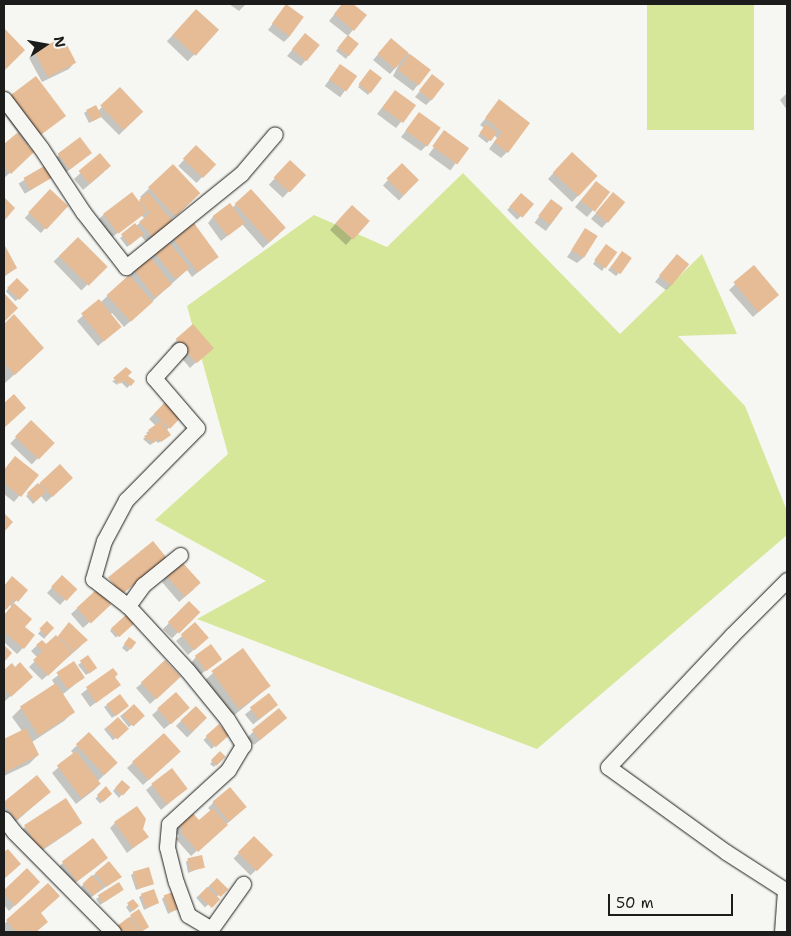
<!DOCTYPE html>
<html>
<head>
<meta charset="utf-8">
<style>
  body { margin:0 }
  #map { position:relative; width:791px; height:936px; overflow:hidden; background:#f6f6f2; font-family:"Shantell Sans",sans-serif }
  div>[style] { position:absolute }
  .green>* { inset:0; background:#d7e79a; transform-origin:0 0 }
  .shadow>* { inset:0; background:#0003; transform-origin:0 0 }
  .building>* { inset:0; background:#e6bc96; transform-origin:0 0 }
  .roads { filter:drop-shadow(0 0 1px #1c1c1c) drop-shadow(0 0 1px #1c1c1c) }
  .street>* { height:15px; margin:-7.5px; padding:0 7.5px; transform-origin:7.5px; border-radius:7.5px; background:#f6f6f2 }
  span { translate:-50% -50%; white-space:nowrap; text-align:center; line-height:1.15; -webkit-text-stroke:5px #f6f6f2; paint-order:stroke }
  .frame { position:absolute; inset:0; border:5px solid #1c1c1c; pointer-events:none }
  .north { position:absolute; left:20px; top:20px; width:50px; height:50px; -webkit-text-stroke:4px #f6f6f2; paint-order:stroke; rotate:78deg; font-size:14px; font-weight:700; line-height:20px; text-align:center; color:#1c1c1c }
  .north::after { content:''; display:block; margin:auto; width:18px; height:22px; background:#1c1c1c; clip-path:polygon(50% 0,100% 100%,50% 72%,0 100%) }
  .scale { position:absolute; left:608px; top:894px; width:125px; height:22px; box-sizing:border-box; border:2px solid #1c1c1c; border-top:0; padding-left:6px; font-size:15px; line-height:18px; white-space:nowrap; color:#1c1c1c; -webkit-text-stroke:4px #f6f6f2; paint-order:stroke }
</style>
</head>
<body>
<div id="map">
  <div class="green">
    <div style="left:647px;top:4px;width:107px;height:126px"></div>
    <div style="clip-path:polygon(463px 173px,620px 334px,702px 254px,737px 334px,678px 336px,745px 406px,787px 511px,787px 535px,537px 749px,197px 619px,266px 581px,155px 520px,228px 454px,187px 306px,314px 215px,387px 247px)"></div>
  </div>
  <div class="shadow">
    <div style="clip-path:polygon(229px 4px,246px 4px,239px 11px)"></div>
    <div style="clip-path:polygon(343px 4px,351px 4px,365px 15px,348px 36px,329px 21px)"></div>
    <div style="clip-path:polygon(286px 6px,290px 36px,284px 42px,268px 30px)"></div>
    <div style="left:196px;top:11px;width:29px;height:42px;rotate:44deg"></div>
    <div style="clip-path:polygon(305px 35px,306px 60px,301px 66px,287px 56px)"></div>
    <div style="clip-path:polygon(345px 39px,348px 56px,346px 59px,336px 51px)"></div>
    <div style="clip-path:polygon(391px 40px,430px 70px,413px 91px,393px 76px,399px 64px,390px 74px,373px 60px)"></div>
    <div style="clip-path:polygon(35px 52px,74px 63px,69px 69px,42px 82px,29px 58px)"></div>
    <div style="left:340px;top:65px;width:19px;height:26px;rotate:36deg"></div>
    <div style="clip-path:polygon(368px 73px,370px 92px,368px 95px,358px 87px)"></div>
    <div style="clip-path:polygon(432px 76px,432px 99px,426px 105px,415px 97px)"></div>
    <div style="clip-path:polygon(120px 89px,142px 112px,119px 135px,101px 117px,89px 123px,84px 113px,87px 111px,98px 111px)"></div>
    <div style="clip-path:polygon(395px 91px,401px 122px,396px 128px,377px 114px)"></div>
    <div style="clip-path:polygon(787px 93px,787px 110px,780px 100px)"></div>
    <div style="clip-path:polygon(500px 101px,507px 152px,501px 158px,489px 149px,497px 138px,494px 135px,487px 143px,478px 136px,484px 128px,480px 125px)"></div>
    <div style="clip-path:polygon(4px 102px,64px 116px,27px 146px,27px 158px,4px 178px,4px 146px,18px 133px,4px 114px)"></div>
    <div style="clip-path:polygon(419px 114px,427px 145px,421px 151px,401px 137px)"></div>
    <div style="left:445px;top:132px;width:27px;height:28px;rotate:36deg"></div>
    <div style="left:196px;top:147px;width:25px;height:26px;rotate:43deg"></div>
    <div style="clip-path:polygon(59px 155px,84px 158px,64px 174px,53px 161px)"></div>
    <div style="clip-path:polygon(100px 155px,104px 172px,83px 190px,74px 179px)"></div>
    <div style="clip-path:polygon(566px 159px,597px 176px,572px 202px,548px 179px)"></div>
    <div style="left:290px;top:162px;width:19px;height:31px;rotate:43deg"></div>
    <div style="left:402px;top:165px;width:22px;height:28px;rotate:43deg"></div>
    <div style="clip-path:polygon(173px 166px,190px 202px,147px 243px,141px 236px,127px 247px,120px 238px,145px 219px,141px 215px,111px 238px,98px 220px,104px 214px,138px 203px,142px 199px,140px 197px)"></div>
    <div style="left:46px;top:167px;width:12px;height:32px;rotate:59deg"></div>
    <div style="clip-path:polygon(591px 188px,608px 193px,587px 217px,575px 207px)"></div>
    <div style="clip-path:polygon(251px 190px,279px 234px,263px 248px,242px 224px,221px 241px,208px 223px,213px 217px,232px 208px)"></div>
    <div style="left:50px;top:191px;width:22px;height:37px;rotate:43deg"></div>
    <div style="left:522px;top:195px;width:14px;height:21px;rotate:45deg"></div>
    <div style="clip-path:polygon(608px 199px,624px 202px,602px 228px,591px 219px)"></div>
    <div style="left:551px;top:200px;width:14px;height:28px;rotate:36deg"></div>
    <div style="clip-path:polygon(346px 212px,368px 221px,346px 245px,330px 230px)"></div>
    <div style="clip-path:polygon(586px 230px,583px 258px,577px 263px,567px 257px)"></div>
    <div style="left:78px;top:238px;width:40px;height:34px;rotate:46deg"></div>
    <div style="clip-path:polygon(174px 239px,218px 257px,192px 277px,187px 270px,124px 327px,112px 313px,110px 315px,114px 332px,98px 346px,77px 321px,99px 301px,100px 303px,135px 270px)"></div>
    <div style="clip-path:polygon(4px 247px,16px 268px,4px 277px)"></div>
    <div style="clip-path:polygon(604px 248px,604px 268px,602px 271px,593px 264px)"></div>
    <div style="clip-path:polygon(620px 255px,618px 274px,616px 276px,608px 270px)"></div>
    <div style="clip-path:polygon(677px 255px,671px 285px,666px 290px,655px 282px)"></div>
    <div style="clip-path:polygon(754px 267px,772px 300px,753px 317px,729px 290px)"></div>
    <div style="left:17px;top:280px;width:14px;height:16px;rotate:45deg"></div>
    <div style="clip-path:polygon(14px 316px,34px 357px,5px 383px,4px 325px)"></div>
    <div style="clip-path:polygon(177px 340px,206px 353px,190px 368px,171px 346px)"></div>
    <div style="clip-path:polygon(127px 376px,133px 382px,127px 388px,120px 381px,117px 385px,112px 381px)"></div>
    <div style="clip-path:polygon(165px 403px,179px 417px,166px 431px,166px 438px,158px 443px,156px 441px,150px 445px,143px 439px,148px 435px,146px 433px,156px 426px,149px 419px)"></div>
    <div style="left:31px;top:422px;width:30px;height:30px;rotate:44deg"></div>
    <div style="clip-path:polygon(10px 463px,37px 475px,14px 502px,4px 494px,4px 470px)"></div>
    <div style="clip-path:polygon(60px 466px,66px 484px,46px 502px,41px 496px,33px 504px,26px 496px)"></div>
    <div style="clip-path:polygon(167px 576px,194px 589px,179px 602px,162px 582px)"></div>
    <div style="clip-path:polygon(12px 578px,26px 590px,13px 604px,23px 627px,23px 648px,17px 654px,4px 642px,4px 616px,12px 607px,9px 604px,4px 610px,4px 587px)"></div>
    <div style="clip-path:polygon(56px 583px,75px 589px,60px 605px,47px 593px)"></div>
    <div style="clip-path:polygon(97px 590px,103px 610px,83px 628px,71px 614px)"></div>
    <div style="left:189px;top:603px;width:13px;height:37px;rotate:45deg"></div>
    <div style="left:128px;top:615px;width:9px;height:24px;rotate:49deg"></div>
    <div style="left:47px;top:623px;width:8px;height:14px;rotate:40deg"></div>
    <div style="clip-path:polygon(64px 629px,81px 646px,42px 680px,29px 667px,38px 658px,31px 651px,42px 641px,46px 646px,57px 638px)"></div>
    <div style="clip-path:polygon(182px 636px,201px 643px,188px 655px,176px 641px)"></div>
    <div style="clip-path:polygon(127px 641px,130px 649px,127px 652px,122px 648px)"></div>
    <div style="clip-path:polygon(88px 657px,93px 670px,86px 675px,78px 665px)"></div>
    <div style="clip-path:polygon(196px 657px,214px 664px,200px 675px,191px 663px)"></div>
    <div style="clip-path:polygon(74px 663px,84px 677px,62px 695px,73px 712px,64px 721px,32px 742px,38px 755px,29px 764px,4px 776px,4px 740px,22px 731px,12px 717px,21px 708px,55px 685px,52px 680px)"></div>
    <div style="clip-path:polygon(11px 664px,25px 683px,5px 701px,4px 671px)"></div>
    <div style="clip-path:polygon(113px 669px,113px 677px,119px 685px,90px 707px,81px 694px)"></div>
    <div style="clip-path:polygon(213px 673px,270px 686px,232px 717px,204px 681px)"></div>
    <div style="clip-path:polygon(142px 683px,173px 683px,150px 704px,136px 688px)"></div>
    <div style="clip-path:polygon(176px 694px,182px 714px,164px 729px,152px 715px)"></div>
    <div style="left:269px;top:695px;width:13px;height:31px;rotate:51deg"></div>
    <div style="clip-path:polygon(107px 705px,125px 708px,112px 718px,104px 707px)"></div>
    <div style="left:134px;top:705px;width:14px;height:18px;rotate:51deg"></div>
    <div style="left:195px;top:707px;width:16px;height:27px;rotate:45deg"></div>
    <div style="left:118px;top:718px;width:14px;height:18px;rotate:51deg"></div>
    <div style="clip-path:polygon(279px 724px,254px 745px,247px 738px,253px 732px)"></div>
    <div style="left:219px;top:726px;width:12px;height:21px;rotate:48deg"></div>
    <div style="clip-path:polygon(89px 734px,116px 763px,98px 781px,100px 784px,94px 790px,76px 804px,52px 773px,74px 754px,71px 751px)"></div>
    <div style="clip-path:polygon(164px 734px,174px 757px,143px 785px,127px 768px)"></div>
    <div style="clip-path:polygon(220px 753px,224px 757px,214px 767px,210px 764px)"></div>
    <div style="clip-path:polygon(37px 777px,44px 797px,12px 825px,4px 815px,4px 806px)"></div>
    <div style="clip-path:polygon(122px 781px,128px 787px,119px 798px,113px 791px)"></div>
    <div style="clip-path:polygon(152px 785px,186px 789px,161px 810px,146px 790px)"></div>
    <div style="left:106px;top:788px;width:7px;height:15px;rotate:45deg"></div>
    <div style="clip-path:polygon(214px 802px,239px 813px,191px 856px,176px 839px,179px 836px,172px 829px,177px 823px,199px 822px,211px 811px,208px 808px)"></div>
    <div style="clip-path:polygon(80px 822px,71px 831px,31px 858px,16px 836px,25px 827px)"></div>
    <div style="clip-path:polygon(115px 823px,142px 829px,147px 837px,127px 853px,110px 828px)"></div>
    <div style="left:254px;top:838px;width:24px;height:29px;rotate:45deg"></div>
    <div style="clip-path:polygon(188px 860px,203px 867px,188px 873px,186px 862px)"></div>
    <div style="clip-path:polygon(63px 863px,100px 864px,71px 886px,57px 868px)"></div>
    <div style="clip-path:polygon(27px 870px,38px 882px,9px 911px,4px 905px,4px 892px)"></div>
    <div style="clip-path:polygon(96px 873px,120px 877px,90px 898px,81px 887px)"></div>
    <div style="clip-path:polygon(134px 873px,152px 884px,136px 890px,131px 875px)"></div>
    <div style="left:217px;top:879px;width:13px;height:28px;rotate:48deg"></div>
    <div style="clip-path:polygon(48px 884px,39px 914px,46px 922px,36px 932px,4px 932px,4px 924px)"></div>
    <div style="clip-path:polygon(118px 884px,120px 892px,100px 905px,96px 899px)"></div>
    <div style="clip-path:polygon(142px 895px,158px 903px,144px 910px,139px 897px)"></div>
    <div style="clip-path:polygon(165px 896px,181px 907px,168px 914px,162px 899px)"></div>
    <div style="clip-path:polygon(133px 901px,137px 906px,130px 913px,126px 907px)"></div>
    <div style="clip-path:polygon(131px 916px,145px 929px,140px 932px,117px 932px)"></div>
  </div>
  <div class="building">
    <div style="left:286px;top:4px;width:22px;height:24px;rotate:36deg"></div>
    <div style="clip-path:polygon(342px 4px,353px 4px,367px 15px,354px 31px,334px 14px)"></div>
    <div style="left:196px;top:9px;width:31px;height:35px;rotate:42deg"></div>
    <div style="clip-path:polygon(4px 28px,25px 50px,4px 71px)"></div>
    <div style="left:305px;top:33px;width:19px;height:21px;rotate:39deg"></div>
    <div style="left:348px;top:35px;width:14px;height:16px;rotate:39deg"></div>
    <div style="left:63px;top:37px;width:29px;height:32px;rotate:63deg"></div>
    <div style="left:391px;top:38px;width:23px;height:21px;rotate:40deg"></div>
    <div style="left:410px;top:54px;width:26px;height:20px;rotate:37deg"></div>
    <div style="left:340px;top:64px;width:21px;height:19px;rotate:35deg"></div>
    <div style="left:370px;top:69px;width:15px;height:19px;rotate:37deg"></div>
    <div style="left:432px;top:74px;width:16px;height:21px;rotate:38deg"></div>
    <div style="left:36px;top:76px;width:50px;height:36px;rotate:53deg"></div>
    <div style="left:120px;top:87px;width:34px;height:27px;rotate:47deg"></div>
    <div style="left:395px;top:90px;width:26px;height:22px;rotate:36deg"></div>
    <div style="clip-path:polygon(499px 99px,530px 123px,508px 153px,494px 142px,502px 132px,485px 118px)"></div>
    <div style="left:96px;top:105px;width:13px;height:11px;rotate:63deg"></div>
    <div style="left:419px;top:112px;width:27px;height:23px;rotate:36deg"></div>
    <div style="left:486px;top:124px;width:14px;height:11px;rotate:36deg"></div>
    <div style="left:444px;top:130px;width:31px;height:20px;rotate:36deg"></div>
    <div style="clip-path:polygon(17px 133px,34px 152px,11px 174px,4px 166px,4px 144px)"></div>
    <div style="left:80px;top:137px;width:20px;height:28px;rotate:53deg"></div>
    <div style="left:196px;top:145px;width:28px;height:19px;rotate:44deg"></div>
    <div style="left:572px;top:152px;width:35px;height:28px;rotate:43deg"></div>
    <div style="left:100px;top:153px;width:17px;height:28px;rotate:50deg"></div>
    <div style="left:290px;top:160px;width:22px;height:24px;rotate:43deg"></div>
    <div style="left:402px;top:163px;width:24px;height:22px;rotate:45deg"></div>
    <div style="left:173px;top:164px;width:40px;height:34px;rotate:47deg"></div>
    <div style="left:46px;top:165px;width:14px;height:26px;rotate:60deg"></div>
    <div style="left:596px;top:181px;width:18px;height:25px;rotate:38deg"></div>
    <div style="left:50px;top:189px;width:25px;height:32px;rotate:43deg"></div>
    <div style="left:251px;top:189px;width:52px;height:22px;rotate:48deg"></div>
    <div style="left:132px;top:192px;width:25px;height:36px;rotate:53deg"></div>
    <div style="clip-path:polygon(148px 192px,173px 221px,154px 238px,139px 222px,150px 213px,139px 200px)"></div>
    <div style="left:613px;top:192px;width:16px;height:27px;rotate:40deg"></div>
    <div style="left:521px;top:193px;width:17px;height:18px;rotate:40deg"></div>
    <div style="clip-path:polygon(4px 197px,15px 208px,4px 221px)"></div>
    <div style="left:551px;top:199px;width:15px;height:21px;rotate:37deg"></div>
    <div style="left:230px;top:203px;width:25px;height:22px;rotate:53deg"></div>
    <div style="left:352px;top:205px;width:24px;height:25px;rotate:42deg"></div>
    <div style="left:135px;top:223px;width:14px;height:18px;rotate:51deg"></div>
    <div style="left:194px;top:223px;width:42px;height:26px;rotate:54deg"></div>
    <div style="left:585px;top:228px;width:15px;height:26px;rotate:32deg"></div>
    <div style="left:78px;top:237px;width:42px;height:27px;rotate:45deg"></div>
    <div style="left:169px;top:242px;width:33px;height:18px;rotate:51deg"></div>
    <div style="clip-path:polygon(4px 244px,17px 268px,4px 276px)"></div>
    <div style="left:606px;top:244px;width:14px;height:20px;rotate:36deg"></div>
    <div style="left:622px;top:251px;width:12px;height:20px;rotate:35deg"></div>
    <div style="left:677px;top:254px;width:16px;height:28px;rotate:40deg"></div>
    <div style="left:150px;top:256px;width:36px;height:21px;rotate:53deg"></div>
    <div style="left:754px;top:265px;width:39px;height:27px;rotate:50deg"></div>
    <div style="left:129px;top:275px;width:36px;height:30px;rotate:48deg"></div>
    <div style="left:17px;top:278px;width:17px;height:14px;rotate:45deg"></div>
    <div style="clip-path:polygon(4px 293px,18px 308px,4px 322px)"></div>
    <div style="left:99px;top:299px;width:36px;height:23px;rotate:51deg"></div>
    <div style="clip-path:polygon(14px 314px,44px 348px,15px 375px,4px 363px,4px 324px)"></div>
    <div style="left:193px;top:324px;width:32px;height:23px;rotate:49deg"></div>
    <div style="clip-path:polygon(126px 367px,132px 372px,128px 376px,135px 381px,131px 386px,123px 380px,120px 384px,113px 378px)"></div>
    <div style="clip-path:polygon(14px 394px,26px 408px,4px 428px,4px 403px)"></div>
    <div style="left:165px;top:402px;width:22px;height:16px;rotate:43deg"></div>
    <div style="left:31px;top:420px;width:33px;height:23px;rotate:44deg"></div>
    <div style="clip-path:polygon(161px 421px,171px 435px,161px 442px,159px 439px,153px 443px,150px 439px,148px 441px,144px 436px,150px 433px,148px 430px)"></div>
    <div style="clip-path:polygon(15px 456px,39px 475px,21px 497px,4px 483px,4px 470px)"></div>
    <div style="left:60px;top:464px;width:19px;height:28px;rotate:47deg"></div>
    <div style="left:38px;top:483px;width:12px;height:15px;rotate:48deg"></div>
    <div style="clip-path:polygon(4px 513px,13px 522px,4px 532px)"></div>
    <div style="left:153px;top:541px;width:22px;height:58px;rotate:51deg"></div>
    <div style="left:182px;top:562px;width:28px;height:21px;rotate:48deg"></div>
    <div style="left:62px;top:575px;width:21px;height:16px;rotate:43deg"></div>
    <div style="clip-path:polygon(12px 576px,28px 590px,18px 602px,15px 599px,6px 610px,4px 608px,4px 586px)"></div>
    <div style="left:97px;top:589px;width:21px;height:28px;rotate:47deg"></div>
    <div style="left:189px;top:601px;width:16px;height:30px;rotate:45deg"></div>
    <div style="clip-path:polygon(14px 603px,32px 619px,25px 627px,35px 635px,24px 649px,4px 632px,4px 615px)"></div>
    <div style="left:128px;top:613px;width:12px;height:23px;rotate:48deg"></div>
    <div style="left:47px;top:621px;width:10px;height:11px;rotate:45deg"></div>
    <div style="clip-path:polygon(69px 622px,88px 640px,74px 651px,58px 636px)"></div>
    <div style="left:195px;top:622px;width:21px;height:19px;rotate:49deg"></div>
    <div style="clip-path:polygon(56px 635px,73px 652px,48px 676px,33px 660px,43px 651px,36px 645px,42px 640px,46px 644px)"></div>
    <div style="left:129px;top:637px;width:9px;height:9px;rotate:36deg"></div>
    <div style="left:211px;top:644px;width:19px;height:20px;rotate:54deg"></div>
    <div style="clip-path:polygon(4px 645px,12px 653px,4px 662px)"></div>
    <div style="left:243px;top:648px;width:47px;height:39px;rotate:54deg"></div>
    <div style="left:88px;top:655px;width:16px;height:10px;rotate:55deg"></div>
    <div style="left:165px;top:660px;width:23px;height:33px;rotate:47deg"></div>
    <div style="left:74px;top:661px;width:20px;height:21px;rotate:57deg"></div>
    <div style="clip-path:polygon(20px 662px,33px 677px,11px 697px,4px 688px,4px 670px,12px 663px,15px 667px)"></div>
    <div style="clip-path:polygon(113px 668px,118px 674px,115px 677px,121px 685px,96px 703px,86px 687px)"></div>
    <div style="left:56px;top:683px;width:35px;height:43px;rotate:57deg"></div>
    <div style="left:176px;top:692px;width:21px;height:25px;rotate:49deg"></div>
    <div style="left:269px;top:693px;width:15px;height:24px;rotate:53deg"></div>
    <div style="left:120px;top:694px;width:15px;height:17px;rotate:53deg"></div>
    <div style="left:134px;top:704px;width:16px;height:16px;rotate:47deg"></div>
    <div style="left:196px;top:706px;width:16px;height:21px;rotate:47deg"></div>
    <div style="left:279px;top:708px;width:13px;height:35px;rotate:51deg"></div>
    <div style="left:118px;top:717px;width:16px;height:16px;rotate:47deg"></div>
    <div style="left:219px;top:724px;width:15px;height:18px;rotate:48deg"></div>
    <div style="clip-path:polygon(26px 728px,39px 755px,4px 773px,4px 739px)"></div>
    <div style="left:89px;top:732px;width:42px;height:18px;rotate:47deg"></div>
    <div style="left:164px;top:733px;width:25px;height:43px;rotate:48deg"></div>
    <div style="left:76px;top:751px;width:41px;height:24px;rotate:53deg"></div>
    <div style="left:220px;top:751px;width:8px;height:13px;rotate:45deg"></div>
    <div style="left:172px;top:768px;width:26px;height:26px;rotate:53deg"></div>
    <div style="left:37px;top:775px;width:22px;height:44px;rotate:51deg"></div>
    <div style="left:122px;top:780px;width:11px;height:11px;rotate:41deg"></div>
    <div style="clip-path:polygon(106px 786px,112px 794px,103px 802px,97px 795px)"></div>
    <div style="left:230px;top:787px;width:26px;height:23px;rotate:50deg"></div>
    <div style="left:66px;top:798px;width:30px;height:50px;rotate:57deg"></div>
    <div style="clip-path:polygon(137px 806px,146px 819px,143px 829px,149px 837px,133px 848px,114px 822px)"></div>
    <div style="clip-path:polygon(213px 808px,228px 825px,198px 852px,181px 832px,183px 830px,176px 822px,190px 810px,199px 820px)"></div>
    <div style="left:254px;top:836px;width:27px;height:23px;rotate:45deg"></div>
    <div style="left:93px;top:838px;width:25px;height:39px;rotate:53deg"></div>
    <div style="clip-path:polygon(8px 849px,21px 864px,4px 879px,4px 852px)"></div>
    <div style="left:202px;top:855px;width:13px;height:15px;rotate:77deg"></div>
    <div style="clip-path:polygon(109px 861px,122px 877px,106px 887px,95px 873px)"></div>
    <div style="left:149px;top:867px;width:18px;height:17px;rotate:74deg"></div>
    <div style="clip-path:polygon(27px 868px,40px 882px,15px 906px,4px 894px,4px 890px)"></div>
    <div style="left:92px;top:875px;width:16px;height:13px;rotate:47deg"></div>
    <div style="left:217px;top:878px;width:16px;height:11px;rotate:45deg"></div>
    <div style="left:119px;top:882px;width:9px;height:25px;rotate:58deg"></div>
    <div style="clip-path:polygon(48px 883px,60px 896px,41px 913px,48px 922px,36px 932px,29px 932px,26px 929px,23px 932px,16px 932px,6px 920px)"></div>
    <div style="left:207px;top:887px;width:18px;height:12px;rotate:43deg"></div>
    <div style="left:154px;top:889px;width:15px;height:14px;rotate:70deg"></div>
    <div style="left:176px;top:891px;width:18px;height:13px;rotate:71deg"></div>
    <div style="clip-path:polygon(133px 899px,139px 906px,133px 911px,127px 903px)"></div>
    <div style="clip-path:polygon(139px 909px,149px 927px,141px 932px,130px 915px)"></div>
    <div style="clip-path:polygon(129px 917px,139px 931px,138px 932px,121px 932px,117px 926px)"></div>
  </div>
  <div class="roads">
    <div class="street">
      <div style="left:4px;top:99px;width:61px;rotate:52.9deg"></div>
      <div style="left:41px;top:148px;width:77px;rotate:56.7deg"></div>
      <div style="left:83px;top:212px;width:70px;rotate:52deg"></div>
      <div style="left:126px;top:267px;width:148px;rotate:-39deg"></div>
      <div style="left:241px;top:174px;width:52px;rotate:-49.6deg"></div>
      <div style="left:180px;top:555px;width:48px;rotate:141deg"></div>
      <div style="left:143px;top:585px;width:26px;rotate:126deg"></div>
      <div style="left:128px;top:606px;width:88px;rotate:47.3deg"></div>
      <div style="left:188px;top:671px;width:62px;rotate:50.9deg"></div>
      <div style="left:227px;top:719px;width:31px;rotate:58deg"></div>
      <div style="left:243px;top:745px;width:29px;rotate:121deg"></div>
      <div style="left:228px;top:770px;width:80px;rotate:137.5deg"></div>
      <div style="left:169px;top:824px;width:23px;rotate:95deg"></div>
      <div style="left:167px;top:847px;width:36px;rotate:76deg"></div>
      <div style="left:176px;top:882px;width:35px;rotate:70deg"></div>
      <div style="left:188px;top:915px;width:27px;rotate:31deg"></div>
      <div style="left:128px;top:606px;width:44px;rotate:-142.4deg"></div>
      <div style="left:93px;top:579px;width:40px;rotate:-74deg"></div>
      <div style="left:104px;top:541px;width:47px;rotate:-61.8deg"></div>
      <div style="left:126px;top:500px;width:101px;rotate:-45.4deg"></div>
      <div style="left:197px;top:428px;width:66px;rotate:-130.7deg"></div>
      <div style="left:154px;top:378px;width:38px;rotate:-48deg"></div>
      <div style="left:4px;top:819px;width:16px;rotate:52deg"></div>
      <div style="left:14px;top:832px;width:141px;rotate:45.3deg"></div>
      <div style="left:209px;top:932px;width:59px;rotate:-54.7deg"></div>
      <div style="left:782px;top:932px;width:42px;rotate:-85.9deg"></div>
      <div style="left:785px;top:890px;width:70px;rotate:-147.2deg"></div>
      <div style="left:726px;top:852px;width:145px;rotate:-144.2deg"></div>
      <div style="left:608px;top:767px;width:181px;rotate:-46.8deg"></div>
      <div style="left:732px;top:635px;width:78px;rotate:-45deg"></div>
    </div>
  </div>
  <div class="frame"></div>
  <div class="north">N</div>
  <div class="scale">50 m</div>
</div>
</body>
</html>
